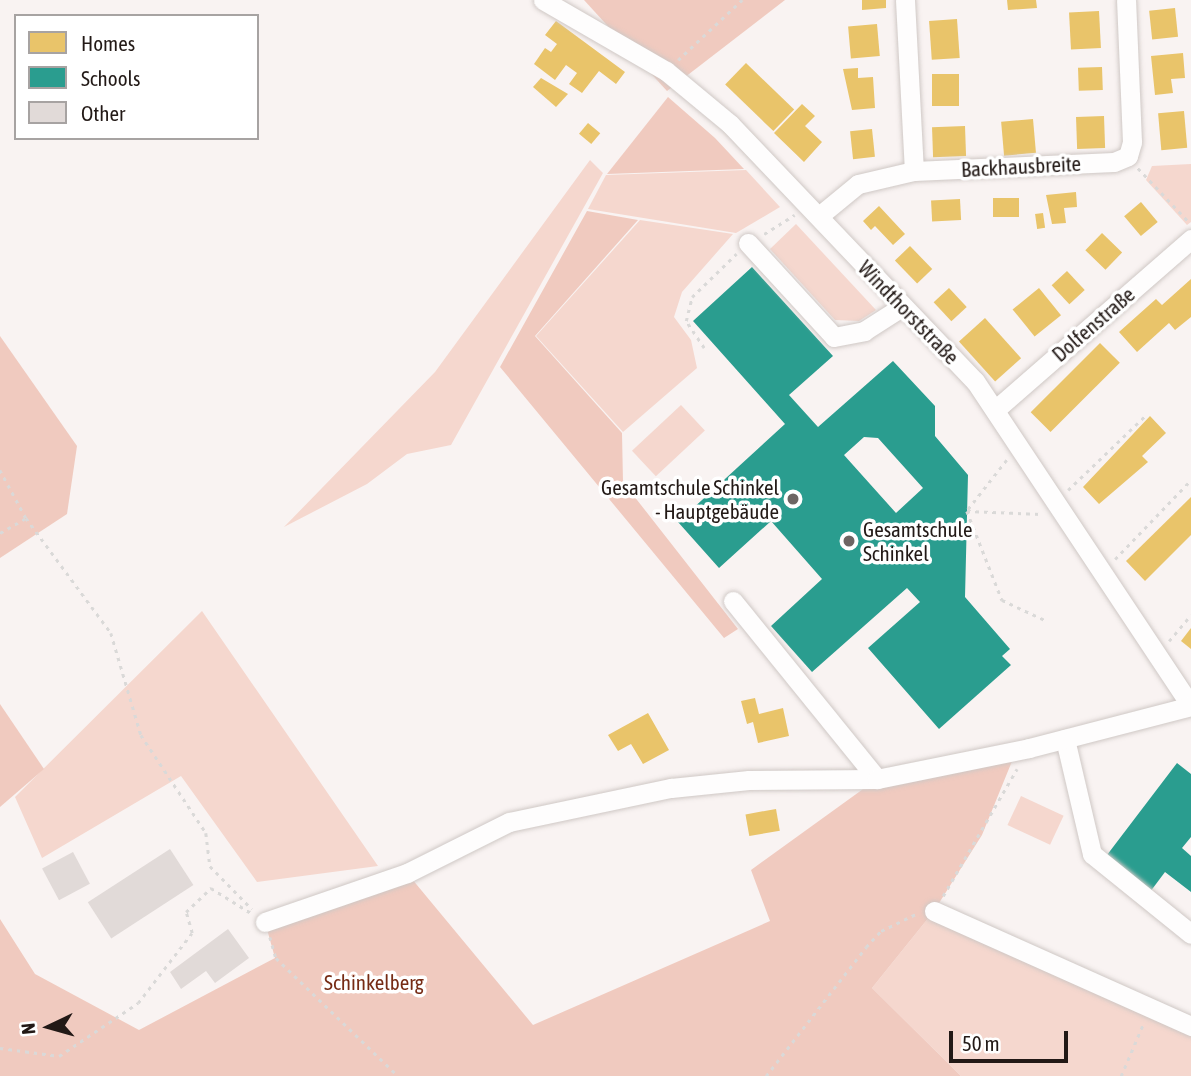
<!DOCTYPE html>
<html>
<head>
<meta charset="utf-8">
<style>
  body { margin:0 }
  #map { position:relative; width:1191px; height:1076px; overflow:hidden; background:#f9f3f2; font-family:"Asap Condensed",sans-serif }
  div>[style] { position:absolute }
  .green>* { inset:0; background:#f5d7ce; transform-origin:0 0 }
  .forest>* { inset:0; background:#f0cabf }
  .homes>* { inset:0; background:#e9c46a; transform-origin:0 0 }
  .schools>* { inset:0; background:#2a9d8f }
  .building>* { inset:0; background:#e1dad8; transform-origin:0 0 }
  .path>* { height:2.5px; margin-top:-1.25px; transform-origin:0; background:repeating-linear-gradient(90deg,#dad9d8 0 3.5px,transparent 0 8.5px) }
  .roads { filter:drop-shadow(0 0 2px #cfc8c5) drop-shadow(0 0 2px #cfc8c5) }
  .minor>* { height:19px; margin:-9.5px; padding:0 9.5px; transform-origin:9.5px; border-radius:9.5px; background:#fefdfd }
  .dots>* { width:19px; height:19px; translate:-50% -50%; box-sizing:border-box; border:4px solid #fff; border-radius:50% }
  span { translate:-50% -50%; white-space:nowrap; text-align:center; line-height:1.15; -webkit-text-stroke:7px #fff; paint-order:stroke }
  .street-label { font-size:21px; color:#221916 }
  .poi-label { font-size:21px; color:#221916 }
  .right { translate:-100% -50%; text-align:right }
  .left { translate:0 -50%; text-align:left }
  .park-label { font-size:21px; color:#762b14 }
  .legend { position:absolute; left:14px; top:14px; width:245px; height:126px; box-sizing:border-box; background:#fff; border:2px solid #a7a3a2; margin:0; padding:9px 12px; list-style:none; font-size:21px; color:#221916 }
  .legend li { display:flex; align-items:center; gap:14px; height:35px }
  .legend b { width:35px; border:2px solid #a7a3a2 }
  .north { position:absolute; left:14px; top:992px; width:70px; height:70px; -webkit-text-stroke:5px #fff; paint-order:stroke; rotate:265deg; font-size:19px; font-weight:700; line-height:28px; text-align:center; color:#221916 }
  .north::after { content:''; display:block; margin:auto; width:24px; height:32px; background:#221916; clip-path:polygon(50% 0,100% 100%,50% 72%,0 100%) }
  .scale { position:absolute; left:949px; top:1031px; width:119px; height:32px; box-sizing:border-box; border:4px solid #221916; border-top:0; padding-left:9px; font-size:21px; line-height:24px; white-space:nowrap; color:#221916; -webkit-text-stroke:5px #fff; paint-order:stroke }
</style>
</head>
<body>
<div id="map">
  <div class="green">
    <div style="clip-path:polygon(590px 160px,603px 173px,451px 445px,407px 454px,367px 484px,284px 527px,435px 372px)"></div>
    <div style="clip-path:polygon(1191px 164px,1191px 222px,1187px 225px,1146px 180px,1152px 166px)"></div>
    <div style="clip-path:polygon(746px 170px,780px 207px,736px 233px,588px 209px,606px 175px)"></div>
    <div style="clip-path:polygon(640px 220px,733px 234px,682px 292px,674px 317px,691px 340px,697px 368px,623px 432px,536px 336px)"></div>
    <div style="clip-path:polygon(796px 224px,876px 310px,859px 321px,835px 320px,770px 249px)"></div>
    <div style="left:681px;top:405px;width:35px;height:67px;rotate:47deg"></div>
    <div style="clip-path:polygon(202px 611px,378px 866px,257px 882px,181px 776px,42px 858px,15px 797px)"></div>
    <div style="left:1021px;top:796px;width:47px;height:32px;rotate:25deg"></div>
    <div style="clip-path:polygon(934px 911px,1191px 1029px,1191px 1076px,961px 1076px,872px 988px)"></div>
  </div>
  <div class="forest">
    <div style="clip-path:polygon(584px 0,785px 0,667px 91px)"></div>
    <div style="clip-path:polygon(668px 97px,715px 138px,744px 169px,607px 174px)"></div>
    <div style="clip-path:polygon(587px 211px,638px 220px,535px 336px,622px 433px,623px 482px,738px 629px,724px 638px,500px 367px)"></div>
    <div style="clip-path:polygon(0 336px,77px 446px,67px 514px,0 558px)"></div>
    <div style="clip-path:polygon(0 704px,44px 769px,0 807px)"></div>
    <div style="clip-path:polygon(1019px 744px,982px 835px,934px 911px,872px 988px,961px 1076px,0 1076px,0 919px,35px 974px,139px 1030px,275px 958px,265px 922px,407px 873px,533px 1025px,770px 921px,751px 870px,877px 779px)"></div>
  </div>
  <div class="homes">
    <div style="clip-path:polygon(862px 0,886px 0,886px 8px,862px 10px)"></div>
    <div style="clip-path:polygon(1007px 0,1036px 0,1037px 8px,1008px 10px)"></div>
    <div style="left:1175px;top:8px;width:29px;height:26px;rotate:84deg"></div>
    <div style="left:1099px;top:11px;width:37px;height:30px;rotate:87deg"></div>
    <div style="left:957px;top:19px;width:39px;height:28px;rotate:86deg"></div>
    <div style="clip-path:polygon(556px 21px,625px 72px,616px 84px,599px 71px,582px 93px,569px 84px,577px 73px,566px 65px,555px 80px,534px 64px,545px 48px,551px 52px,557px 44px,545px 35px)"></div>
    <div style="left:877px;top:24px;width:32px;height:29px;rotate:85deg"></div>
    <div style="clip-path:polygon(1183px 53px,1185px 78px,1171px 79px,1173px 93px,1155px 95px,1151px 56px)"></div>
    <div style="left:746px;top:63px;width:67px;height:30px;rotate:44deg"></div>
    <div style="left:1102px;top:67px;width:23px;height:24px;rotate:88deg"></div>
    <div style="clip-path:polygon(858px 68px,858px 78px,873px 77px,875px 108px,852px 110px,843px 69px)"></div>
    <div style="left:932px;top:74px;width:27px;height:32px"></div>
    <div style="clip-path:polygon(541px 78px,568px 94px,556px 107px,533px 87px)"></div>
    <div style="clip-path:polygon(802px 104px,815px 116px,805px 126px,822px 142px,804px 162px,774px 133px)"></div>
    <div style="left:1184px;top:111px;width:37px;height:26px;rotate:85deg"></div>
    <div style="left:1104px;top:116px;width:32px;height:28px;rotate:88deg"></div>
    <div style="left:1033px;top:119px;width:34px;height:32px;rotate:85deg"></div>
    <div style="left:588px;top:123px;width:16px;height:14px;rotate:40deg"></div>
    <div style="left:965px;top:126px;width:30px;height:33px;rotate:88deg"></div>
    <div style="left:872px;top:129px;width:28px;height:22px;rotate:84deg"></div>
    <div style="clip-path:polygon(1076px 192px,1077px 207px,1064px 208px,1066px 223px,1052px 224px,1046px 195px)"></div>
    <div style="left:993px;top:198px;width:26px;height:19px"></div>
    <div style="left:960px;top:199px;width:21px;height:29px;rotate:87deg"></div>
    <div style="left:1141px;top:202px;width:26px;height:22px;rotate:50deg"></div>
    <div style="clip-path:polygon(879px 206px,905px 234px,893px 245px,875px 226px,871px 230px,863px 221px)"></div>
    <div style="left:1043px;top:213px;width:15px;height:8px;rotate:82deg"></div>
    <div style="left:1102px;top:233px;width:28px;height:24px;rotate:44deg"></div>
    <div style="left:910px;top:246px;width:32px;height:21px;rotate:46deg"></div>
    <div style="left:1067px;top:271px;width:26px;height:21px;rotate:47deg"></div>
    <div style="clip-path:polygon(1191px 279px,1191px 317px,1175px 330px,1169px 323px,1137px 352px,1119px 332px,1156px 299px,1162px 305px)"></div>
    <div style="left:949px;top:288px;width:26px;height:21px;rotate:47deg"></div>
    <div style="left:1039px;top:288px;width:35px;height:34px;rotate:51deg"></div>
    <div style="left:985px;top:318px;width:54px;height:35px;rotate:48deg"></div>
    <div style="left:1100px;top:343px;width:28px;height:98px;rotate:45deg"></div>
    <div style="clip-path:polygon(1150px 416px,1166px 433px,1142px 456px,1148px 462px,1099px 504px,1083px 487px)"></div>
    <div style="clip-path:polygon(1191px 497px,1191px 535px,1145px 581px,1126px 561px)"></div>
    <div style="clip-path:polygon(1191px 628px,1191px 649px,1181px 641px)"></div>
    <div style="clip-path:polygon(755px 698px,759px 714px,783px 708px,789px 736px,758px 743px,753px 722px,747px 724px,741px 701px)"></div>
    <div style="clip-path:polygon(648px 713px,669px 750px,643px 764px,631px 744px,618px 751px,608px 735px)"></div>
    <div style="left:776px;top:809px;width:22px;height:31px;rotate:80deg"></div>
  </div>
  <div class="schools">
    <div style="clip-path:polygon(evenodd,752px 267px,833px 356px,789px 395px,818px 427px,893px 361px,935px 406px,935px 436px,968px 475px,965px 597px,1010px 649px,1002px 656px,1011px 665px,939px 729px,868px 648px,920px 602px,907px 588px,812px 672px,771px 626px,822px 579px,771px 521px,719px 568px,678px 522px,785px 424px,693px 321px,752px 267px,864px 437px,878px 438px,923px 488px,896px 513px,844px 455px,864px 437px)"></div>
    <div style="clip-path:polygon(1177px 763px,1191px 774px,1191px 837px,1182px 848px,1191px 856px,1191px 892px,1165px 872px,1150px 892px,1107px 855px)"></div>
  </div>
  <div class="building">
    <div style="left:170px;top:849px;width:43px;height:98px;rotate:57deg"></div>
    <div style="left:73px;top:852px;width:36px;height:35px;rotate:62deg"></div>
    <div style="clip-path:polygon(228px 929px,249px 958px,215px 983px,206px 971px,181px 989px,170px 972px)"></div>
  </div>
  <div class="path">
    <div style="left:678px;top:60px;width:88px;rotate:-43.2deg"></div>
    <div style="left:1138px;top:168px;width:74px;rotate:46.6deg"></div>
    <div style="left:764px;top:234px;width:36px;rotate:-32deg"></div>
    <div style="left:704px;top:348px;width:32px;rotate:-124deg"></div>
    <div style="left:686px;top:321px;width:25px;rotate:-76deg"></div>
    <div style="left:692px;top:297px;width:62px;rotate:-44.3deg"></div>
    <div style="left:1007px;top:460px;width:65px;rotate:128.1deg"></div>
    <div style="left:967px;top:511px;width:96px;rotate:68.5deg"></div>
    <div style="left:1002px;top:600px;width:50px;rotate:25deg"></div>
    <div style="left:0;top:470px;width:55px;rotate:61.6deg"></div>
    <div style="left:26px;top:518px;width:143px;rotate:53.5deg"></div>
    <div style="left:111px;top:633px;width:106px;rotate:73.6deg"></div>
    <div style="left:141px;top:735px;width:118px;rotate:56.4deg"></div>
    <div style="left:206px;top:833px;width:33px;rotate:83deg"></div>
    <div style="left:210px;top:866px;width:60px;rotate:45.7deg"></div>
    <div style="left:1068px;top:490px;width:107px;rotate:-43.9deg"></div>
    <div style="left:967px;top:511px;width:74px;rotate:2.3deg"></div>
    <div style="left:0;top:533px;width:30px;rotate:-30deg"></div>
    <div style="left:1115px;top:559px;width:110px;rotate:-46.1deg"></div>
    <div style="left:1169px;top:641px;width:34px;rotate:-50deg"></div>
    <div style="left:943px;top:896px;width:147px;rotate:-59.8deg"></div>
    <div style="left:270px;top:937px;width:22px;rotate:74deg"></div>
    <div style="left:276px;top:958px;width:170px;rotate:44deg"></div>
    <div style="left:0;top:1048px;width:60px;rotate:7.7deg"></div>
    <div style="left:59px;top:1056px;width:95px;rotate:-33.9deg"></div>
    <div style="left:138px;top:1003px;width:88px;rotate:-52.4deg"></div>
    <div style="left:192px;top:933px;width:22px;rotate:-106deg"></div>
    <div style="left:186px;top:912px;width:35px;rotate:-44deg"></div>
    <div style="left:211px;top:888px;width:47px;rotate:32deg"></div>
    <div style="left:766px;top:1076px;width:163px;rotate:-52.2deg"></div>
    <div style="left:866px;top:947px;width:22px;rotate:-47deg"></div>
    <div style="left:881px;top:931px;width:39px;rotate:-26deg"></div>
    <div style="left:1121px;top:1076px;width:59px;rotate:-66.9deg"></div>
  </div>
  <div class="roads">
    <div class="minor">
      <div style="left:543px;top:0;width:142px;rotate:30deg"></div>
      <div style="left:666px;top:71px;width:83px;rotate:39.6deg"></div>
      <div style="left:730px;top:124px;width:355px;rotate:46.4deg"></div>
      <div style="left:975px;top:381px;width:390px;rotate:56.4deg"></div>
      <div style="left:905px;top:0;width:171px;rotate:87deg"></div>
      <div style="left:819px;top:216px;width:50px;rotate:-39.4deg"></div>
      <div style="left:858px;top:184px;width:57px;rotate:-13.1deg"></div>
      <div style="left:914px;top:171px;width:200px;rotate:-2.6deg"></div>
      <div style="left:1114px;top:162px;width:15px;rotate:-23deg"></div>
      <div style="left:1128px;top:156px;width:15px;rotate:-74deg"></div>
      <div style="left:1132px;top:142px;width:142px;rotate:-92.4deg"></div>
      <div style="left:748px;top:243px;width:127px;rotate:47.5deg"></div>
      <div style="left:834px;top:337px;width:31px;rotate:-11deg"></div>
      <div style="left:864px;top:331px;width:46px;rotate:-32.7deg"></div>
      <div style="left:995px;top:410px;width:260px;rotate:-41.1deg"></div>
      <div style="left:733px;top:601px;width:229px;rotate:51deg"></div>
      <div style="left:1065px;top:739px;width:118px;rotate:76.8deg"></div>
      <div style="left:1092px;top:854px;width:127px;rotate:38.9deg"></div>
      <div style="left:934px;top:911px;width:282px;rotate:24.1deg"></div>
      <div style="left:265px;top:922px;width:150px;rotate:-19deg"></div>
      <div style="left:407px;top:873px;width:114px;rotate:-26.6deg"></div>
      <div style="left:509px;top:822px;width:166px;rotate:-11.9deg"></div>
      <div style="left:671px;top:788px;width:78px;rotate:-5.9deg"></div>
      <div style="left:749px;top:780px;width:128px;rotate:-0.4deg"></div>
      <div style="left:877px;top:779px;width:155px;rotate:-11.5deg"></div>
      <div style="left:1029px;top:748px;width:167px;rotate:-14.5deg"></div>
    </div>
  </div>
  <div class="dots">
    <div style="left:793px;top:499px;background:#6d6563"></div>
    <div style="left:849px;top:541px;background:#6d6563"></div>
  </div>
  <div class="street-label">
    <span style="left:1021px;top:166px;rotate:-3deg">Backhausbreite</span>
    <span style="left:909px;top:312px;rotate:46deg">Windthorststraße</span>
    <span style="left:1093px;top:324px;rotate:-41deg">Dolfenstraße</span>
  </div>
  <div class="poi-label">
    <span class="right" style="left:779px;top:499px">Gesamtschule Schinkel<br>- Hauptgebäude</span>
    <span class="left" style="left:863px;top:541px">Gesamtschule<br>Schinkel</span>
  </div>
  <div class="park-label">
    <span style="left:374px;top:982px">Schinkelberg</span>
  </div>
  <ul class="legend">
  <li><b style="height:19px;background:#e9c46a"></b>Homes</li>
  <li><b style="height:19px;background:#2a9d8f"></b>Schools</li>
  <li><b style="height:19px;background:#e1dad8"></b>Other</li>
  </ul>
  <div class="north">N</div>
  <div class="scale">50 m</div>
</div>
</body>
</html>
